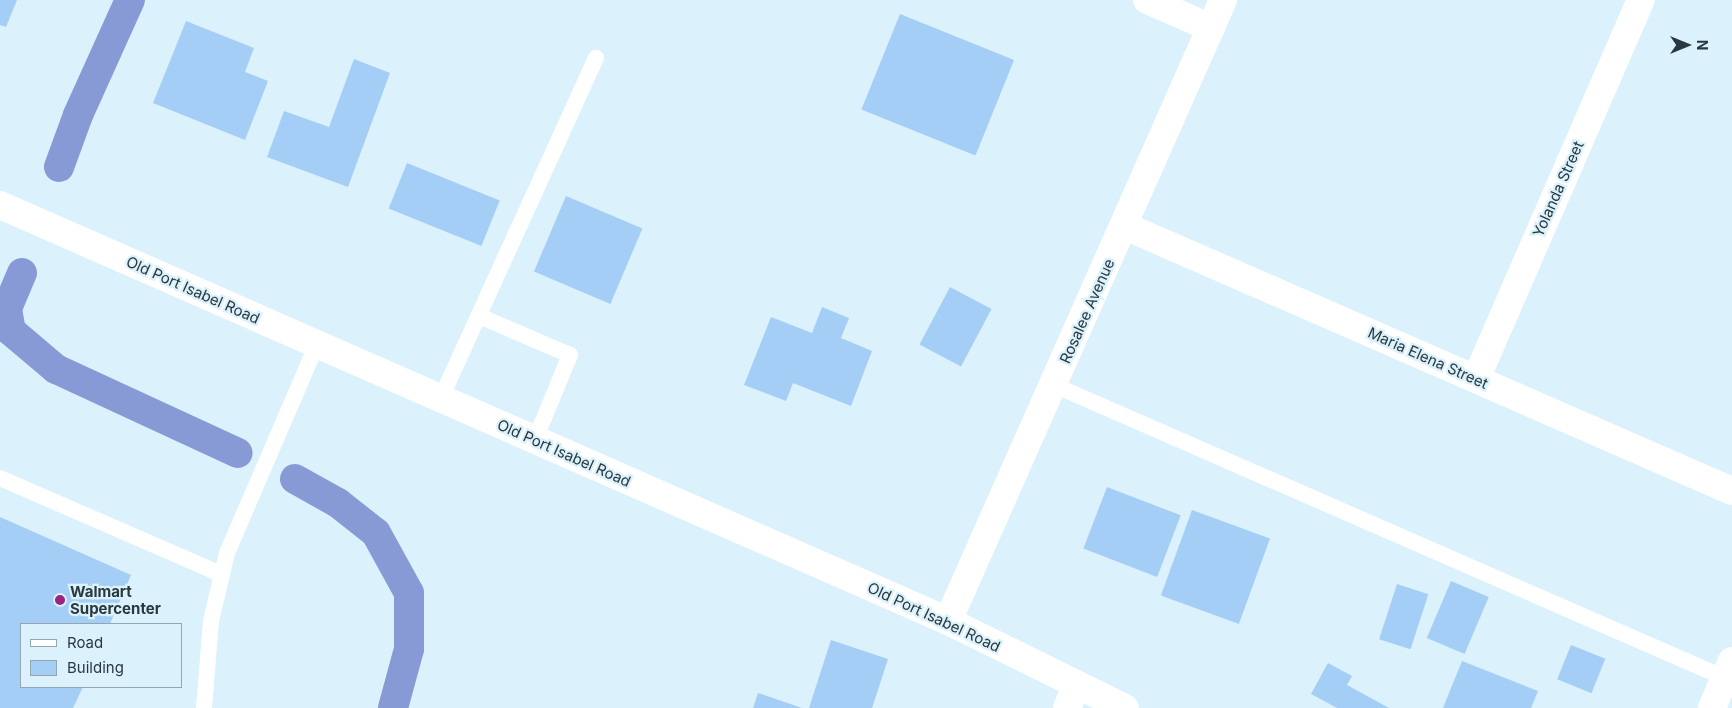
<!DOCTYPE html>
<html>
<head>
<meta charset="utf-8">
<style>
  body { margin:0 }
  #map { position:relative; width:1732px; height:708px; overflow:hidden; background:#dbf1fb; font-family:Inter,sans-serif }
  div>[style] { position:absolute }
  .canal>* { height:30px; margin:-15px; padding:0 15px; transform-origin:15px; border-radius:15px; background:#889ad5 }
  .building>* { inset:0; background:#a5cef6; transform-origin:0 0 }
  .lane>* { height:16px; margin:-8px; padding:0 8px; transform-origin:8px; border-radius:8px; background:#fff }
  .street>* { height:28px; margin:-14px; padding:0 14px; transform-origin:14px; border-radius:14px; background:#fff }
  .secondary>* { height:28px; margin:-14px; padding:0 14px; transform-origin:14px; border-radius:14px; background:#fff }
  .dots>* { width:14px; height:14px; translate:-50% -50%; box-sizing:border-box; border:2px solid #dbf1fb; border-radius:50% }
  span { translate:-50% -50%; white-space:nowrap; text-align:center; line-height:1.15; -webkit-text-stroke:4.5px #dbf1fb; paint-order:stroke }
  .street-label { font-size:15px; color:#2a393f }
  .poi-label { font-size:15px; color:#2a393f; font-weight:700 }
  .left { translate:0 -50%; text-align:left }
  .legend { position:absolute; left:20px; top:623px; width:162px; height:65px; box-sizing:border-box; background:#dbf1fb; border:1px solid #94a7b0; margin:0; padding:6px 9px; list-style:none; font-size:15px; color:#2a393f }
  .legend li { display:flex; align-items:center; gap:10px; height:25px }
  .legend b { width:25px; border:1px solid #94a7b0 }
  .north { position:absolute; left:1662px; top:20px; width:50px; height:50px; -webkit-text-stroke:4px #dbf1fb; paint-order:stroke; rotate:90deg; font-size:14px; font-weight:700; line-height:20px; text-align:center; color:#2a393f }
  .north::after { content:''; display:block; margin:auto; width:18px; height:22px; background:#2a393f; clip-path:polygon(50% 0,100% 100%,50% 72%,0 100%) }
</style>
</head>
<body>
<div id="map">
  <div class="canal">
    <div style="left:59px;top:167px;width:55px;rotate:-69.9deg"></div>
    <div style="left:78px;top:115px;width:126px;rotate:-65.7deg"></div>
    <div style="left:22px;top:273px;width:39px;rotate:113deg"></div>
    <div style="left:7px;top:309px;width:22px;rotate:80deg"></div>
    <div style="left:11px;top:331px;width:59px;rotate:40.2deg"></div>
    <div style="left:56px;top:369px;width:200px;rotate:24.8deg"></div>
    <div style="left:295px;top:479px;width:49px;rotate:29.2deg"></div>
    <div style="left:338px;top:503px;width:48px;rotate:38.3deg"></div>
    <div style="left:376px;top:533px;width:68px;rotate:61.2deg"></div>
    <div style="left:409px;top:593px;width:56px;rotate:90deg"></div>
    <div style="left:409px;top:649px;width:61px;rotate:105.2deg"></div>
  </div>
  <div class="building">
    <div style="clip-path:polygon(0 0,17px 0,6px 27px,0 25px)"></div>
    <div style="left:900px;top:14px;width:123px;height:103px;rotate:22deg"></div>
    <div style="clip-path:polygon(186px 21px,254px 48px,245px 72px,268px 81px,245px 140px,153px 103px)"></div>
    <div style="clip-path:polygon(354px 59px,390px 73px,348px 187px,267px 157px,284px 111px,329px 127px)"></div>
    <div style="left:407px;top:163px;width:100px;height:49px;rotate:22deg"></div>
    <div style="left:566px;top:196px;width:83px;height:82px;rotate:23deg"></div>
    <div style="left:950px;top:287px;width:47px;height:65px;rotate:28deg"></div>
    <div style="clip-path:polygon(822px 307px,849px 318px,841px 338px,872px 351px,851px 406px,793px 383px,786px 401px,744px 385px,771px 317px,812px 333px)"></div>
    <div style="left:1107px;top:487px;width:79px;height:66px;rotate:21deg"></div>
    <div style="left:1192px;top:510px;width:83px;height:91px;rotate:20deg"></div>
    <div style="clip-path:polygon(0 517px,131px 575px,110px 624px,21px 624px,21px 687px,83px 687px,73px 708px,0 708px)"></div>
    <div style="left:1451px;top:581px;width:41px;height:62px;rotate:23deg"></div>
    <div style="left:1397px;top:584px;width:33px;height:58px;rotate:18deg"></div>
    <div style="clip-path:polygon(831px 640px,888px 659px,872px 708px,809px 708px)"></div>
    <div style="left:1571px;top:645px;width:37px;height:37px;rotate:22deg"></div>
    <div style="clip-path:polygon(1462px 661px,1538px 691px,1531px 708px,1443px 708px)"></div>
    <div style="clip-path:polygon(1328px 663px,1352px 676px,1347px 685px,1389px 708px,1337px 708px,1311px 694px)"></div>
    <div style="clip-path:polygon(758px 693px,802px 708px,753px 708px)"></div>
  </div>
  <div class="lane">
    <div style="left:479px;top:316px;width:99px;rotate:23.2deg"></div>
    <div style="left:570px;top:355px;width:92px;rotate:112.4deg"></div>
    <div style="left:1054px;top:385px;width:732px;rotate:23.59deg"></div>
    <div style="left:441px;top:398px;width:374px;rotate:-65.5deg"></div>
    <div style="left:0;top:478px;width:241px;rotate:23.5deg"></div>
    <div style="left:204px;top:708px;width:87px;rotate:-85.4deg"></div>
    <div style="left:211px;top:621px;width:70px;rotate:-76.8deg"></div>
    <div style="left:227px;top:553px;width:228px;rotate:-66.7deg"></div>
  </div>
  <div class="street">
    <div style="left:1147px;top:0;width:70px;rotate:23.6deg"></div>
    <div style="left:1125px;top:226px;width:662px;rotate:23.58deg"></div>
    <div style="left:1476px;top:379px;width:413px;rotate:-66.5deg"></div>
    <div style="left:948px;top:621px;width:679px;rotate:-66.11deg"></div>
    <div style="left:1712px;top:708px;width:51px;rotate:-66.9deg"></div>
  </div>
  <div class="secondary">
    <div style="left:0;top:205px;width:1035px;rotate:23.69deg"></div>
    <div style="left:948px;top:621px;width:197px;rotate:26.2deg"></div>
    <div style="left:1067px;top:708px;width:24px;rotate:-68deg"></div>
  </div>
  <div class="dots">
    <div style="left:60px;top:600px;background:#9c257f"></div>
  </div>
  <div class="street-label">
    <span style="left:1558px;top:189px;rotate:-66deg">Yolanda Street</span>
    <span style="left:193px;top:290px;rotate:24deg">Old Port Isabel Road</span>
    <span style="left:1087px;top:311px;rotate:-66deg">Rosalee Avenue</span>
    <span style="left:1428px;top:358px;rotate:24deg">Maria Elena Street</span>
    <span style="left:564px;top:453px;rotate:24deg">Old Port Isabel Road</span>
    <span style="left:934px;top:617px;rotate:25deg">Old Port Isabel Road</span>
  </div>
  <div class="poi-label">
    <span class="left" style="left:70px;top:600px">Walmart<br>Supercenter</span>
  </div>
  <ul class="legend">
  <li><b style="height:6px;background:#fff"></b>Road</li>
  <li><b style="height:14px;background:#a5cef6"></b>Building</li>
  </ul>
  <div class="north">N</div>
</div>
</body>
</html>
